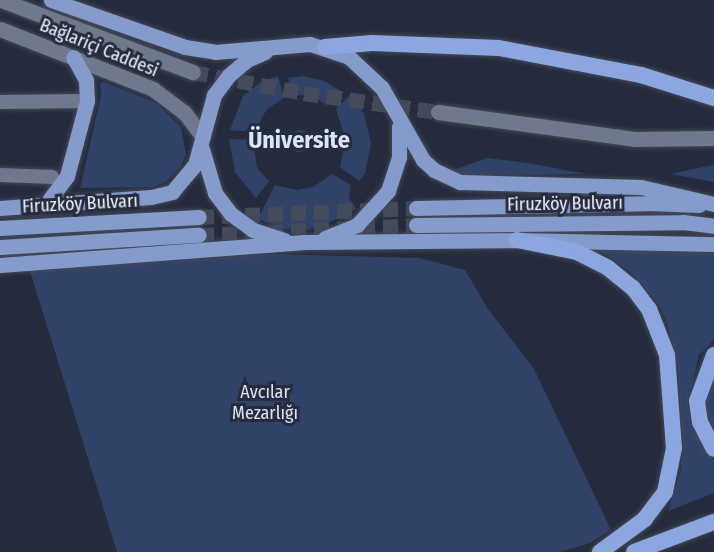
<!DOCTYPE html>
<html>
<head>
<meta charset="utf-8">
<style>
  body { margin:0 }
  #map { position:relative; width:714px; height:552px; overflow:hidden; background:#252c3d; font-family:"Fira Sans Condensed",sans-serif }
  div>[style] { position:absolute }
  .green>* { inset:0; background:#314269 }
  .round { border-radius:50% }
  .secondary-tunnel>* { height:15px; margin-top:-7.5px; transform-origin:0; background:repeating-linear-gradient(90deg,#434a5a 0 15px,transparent 0 23px) }
  .primary-tunnel>* { height:15px; margin-top:-7.5px; transform-origin:0; background:repeating-linear-gradient(90deg,#434a5a 0 15px,transparent 0 23px) }
  .roads { filter:drop-shadow(0 0 2px #434957) drop-shadow(0 0 2px #434957) }
  .minor>* { height:14px; margin:-7px; padding:0 7px; transform-origin:7px; border-radius:7px; background:#6f788c }
  .secondary>* { height:15px; margin:-7.5px; padding:0 7.5px; transform-origin:7.5px; border-radius:7.5px; background:#6f788c }
  .primary>* { height:15px; margin:-7.5px; padding:0 7.5px; transform-origin:7.5px; border-radius:7.5px; background:#859bcb }
  .trunk>* { height:16px; margin:-8px; padding:0 8px; transform-origin:8px; border-radius:8px; background:#8ca6e0 }
  span { translate:-50% -50%; white-space:nowrap; text-align:center; line-height:1.15; -webkit-text-stroke:6px #252c3d; paint-order:stroke }
  .street-label { font-size:18px; color:#ecf1fc }
  .park-label { font-size:18px; color:#dae3f5 }
  .district-label { font-size:24px; color:#dae5fa; font-weight:700 }
</style>
</head>
<body>
<div id="map">
  <div class="green">
    <div style="clip-path:polygon(278px 76px,284px 98px,267px 109px,254px 132px,230px 130px,243px 96px,261px 82px)"></div>
    <div style="clip-path:polygon(303px 76px,324px 81px,341px 91px,327px 105px,311px 96px,292px 94px,288px 78px)"></div>
    <div style="clip-path:polygon(104px 82px,156px 103px,181px 127px,186px 154px,181px 166px,166px 182px,152px 187px,80px 188px,101px 96px,100px 83px)"></div>
    <div style="clip-path:polygon(350px 95px,364px 114px,371px 143px,365px 173px,359px 181px,340px 167px,346px 141px,336px 109px)"></div>
    <div class="round" style="left:289px;top:130px;width:22px;height:22px"></div>
    <div style="clip-path:polygon(229px 139px,253px 140px,257px 168px,269px 181px,256px 198px,235px 172px)"></div>
    <div style="clip-path:polygon(487px 158px,528px 163px,586px 174px,462px 175px,453px 170px)"></div>
    <div style="clip-path:polygon(714px 165px,714px 182px,671px 174px,703px 167px)"></div>
    <div style="clip-path:polygon(332px 174px,351px 185px,349px 198px,356px 208px,350px 214px,309px 230px,285px 229px,258px 219px,275px 185px,297px 190px,313px 187px)"></div>
    <div style="clip-path:polygon(596px 248px,714px 253px,714px 340px,699px 355px,688px 403px,691px 425px,714px 461px,714px 493px,668px 511px,681px 471px,683px 446px,678px 372px,668px 325px,659px 305px,632px 273px)"></div>
    <div style="clip-path:polygon(269px 254px,419px 258px,465px 270px,488px 309px,534px 369px,611px 530px,590px 543px,560px 552px,117px 552px,30px 271px)"></div>
    <div style="clip-path:polygon(714px 368px,714px 435px,705px 405px,706px 386px)"></div>
  </div>
  <div class="secondary-tunnel">
    <div style="left:193px;top:72px;width:113px;rotate:10.7deg"></div>
    <div style="left:304px;top:93px;width:135px;rotate:8.1deg"></div>
  </div>
  <div class="primary-tunnel">
    <div style="left:199px;top:217px;width:217px;rotate:-2.4deg"></div>
    <div style="left:199px;top:235px;width:217px;rotate:-2.6deg"></div>
  </div>
  <div class="roads">
    <div class="minor">
      <div style="left:0;top:102px;width:87px;rotate:-0.7deg"></div>
      <div style="left:0;top:175px;width:52px;rotate:2.2deg"></div>
    </div>
    <div class="secondary">
      <div style="left:1px;top:0;width:205px;rotate:20.6deg"></div>
      <div style="left:0;top:29px;width:164px;rotate:21.4deg"></div>
      <div style="left:153px;top:89px;width:39px;rotate:37deg"></div>
      <div style="left:184px;top:112px;width:31px;rotate:53deg"></div>
      <div style="left:438px;top:112px;width:198px;rotate:7.8deg"></div>
      <div style="left:634px;top:139px;width:80px;rotate:-0.7deg"></div>
    </div>
    <div class="primary">
      <div style="left:51px;top:0;width:142px;rotate:19.3deg"></div>
      <div style="left:185px;top:47px;width:30px;rotate:9deg"></div>
      <div style="left:215px;top:52px;width:95px;rotate:-4.8deg"></div>
      <div style="left:310px;top:44px;width:41px;rotate:18.4deg"></div>
      <div style="left:349px;top:57px;width:45px;rotate:43.2deg"></div>
      <div style="left:382px;top:88px;width:83px;rotate:60.3deg"></div>
      <div style="left:423px;top:160px;width:15px;rotate:42deg"></div>
      <div style="left:434px;top:170px;width:29px;rotate:25deg"></div>
      <div style="left:460px;top:182px;width:181px;rotate:1.6deg"></div>
      <div style="left:641px;top:187px;width:75px;rotate:13.1deg"></div>
      <div style="left:202px;top:149px;width:46px;rotate:73.5deg"></div>
      <div style="left:215px;top:193px;width:26px;rotate:53deg"></div>
      <div style="left:231px;top:214px;width:27px;rotate:36deg"></div>
      <div style="left:253px;top:230px;width:33px;rotate:18deg"></div>
      <div style="left:46px;top:204px;width:35px;rotate:-53deg"></div>
      <div style="left:67px;top:176px;width:78px;rotate:-75.1deg"></div>
      <div style="left:87px;top:101px;width:21px;rotate:-93deg"></div>
      <div style="left:86px;top:80px;width:26px;rotate:-119deg"></div>
      <div style="left:0;top:208px;width:151px;rotate:-4.2deg"></div>
      <div style="left:151px;top:197px;width:22px;rotate:-13deg"></div>
      <div style="left:172px;top:192px;width:35px;rotate:-50deg"></div>
      <div style="left:195px;top:165px;width:73px;rotate:-74.8deg"></div>
      <div style="left:214px;top:95px;width:25px;rotate:-53deg"></div>
      <div style="left:229px;top:75px;width:23px;rotate:-40deg"></div>
      <div style="left:247px;top:60px;width:20px;rotate:-24deg"></div>
      <div style="left:416px;top:208px;width:232px;rotate:-1.2deg"></div>
      <div style="left:648px;top:203px;width:51px;rotate:2.2deg"></div>
      <div style="left:416px;top:225px;width:267px;rotate:-0.6deg"></div>
      <div style="left:683px;top:222px;width:31px;rotate:7deg"></div>
      <div style="left:0;top:228px;width:199px;rotate:-3.2deg"></div>
      <div style="left:325px;top:238px;width:35px;rotate:-22deg"></div>
      <div style="left:357px;top:225px;width:46px;rotate:-47.6deg"></div>
      <div style="left:388px;top:191px;width:36px;rotate:-72deg"></div>
      <div style="left:399px;top:157px;width:30px;rotate:-90deg"></div>
      <div style="left:0;top:247px;width:199px;rotate:-3.5deg"></div>
      <div style="left:0;top:265px;width:306px;rotate:-4.3deg"></div>
      <div style="left:305px;top:242px;width:212px;rotate:-0.5deg"></div>
      <div style="left:517px;top:240px;width:197px;rotate:1.2deg"></div>
    </div>
    <div class="trunk">
      <div style="left:325px;top:47px;width:47px;rotate:-4.9deg"></div>
      <div style="left:372px;top:43px;width:127px;rotate:2.3deg"></div>
      <div style="left:499px;top:48px;width:145px;rotate:10.8deg"></div>
      <div style="left:641px;top:75px;width:77px;rotate:17.5deg"></div>
      <div style="left:517px;top:240px;width:61px;rotate:11.3deg"></div>
      <div style="left:577px;top:252px;width:35px;rotate:27deg"></div>
      <div style="left:608px;top:268px;width:32px;rotate:39deg"></div>
      <div style="left:633px;top:288px;width:26px;rotate:53deg"></div>
      <div style="left:649px;top:309px;width:49px;rotate:68.6deg"></div>
      <div style="left:667px;top:355px;width:93px;rotate:85.7deg"></div>
      <div style="left:674px;top:448px;width:45px;rotate:101.6deg"></div>
      <div style="left:665px;top:492px;width:34px;rotate:127deg"></div>
      <div style="left:645px;top:519px;width:56px;rotate:143.7deg"></div>
      <div style="left:714px;top:355px;width:49px;rotate:110.3deg"></div>
      <div style="left:697px;top:401px;width:21px;rotate:82deg"></div>
      <div style="left:700px;top:422px;width:30px;rotate:63deg"></div>
      <div style="left:634px;top:552px;width:85px;rotate:-20.6deg"></div>
    </div>
  </div>
  <div class="street-label">
    <span style="left:99px;top:48px;rotate:22deg">Bağlariçi Caddesi</span>
    <span style="left:80px;top:204px;rotate:-3deg">Firuzköy Bulvarı</span>
    <span style="left:565px;top:204px;rotate:-1deg">Firuzköy Bulvarı</span>
  </div>
  <div class="park-label">
    <span style="left:265px;top:403px">Avcılar<br>Mezarlığı</span>
  </div>
  <div class="district-label">
    <span style="left:299px;top:141px">Üniversite</span>
  </div>
</div>
</body>
</html>
